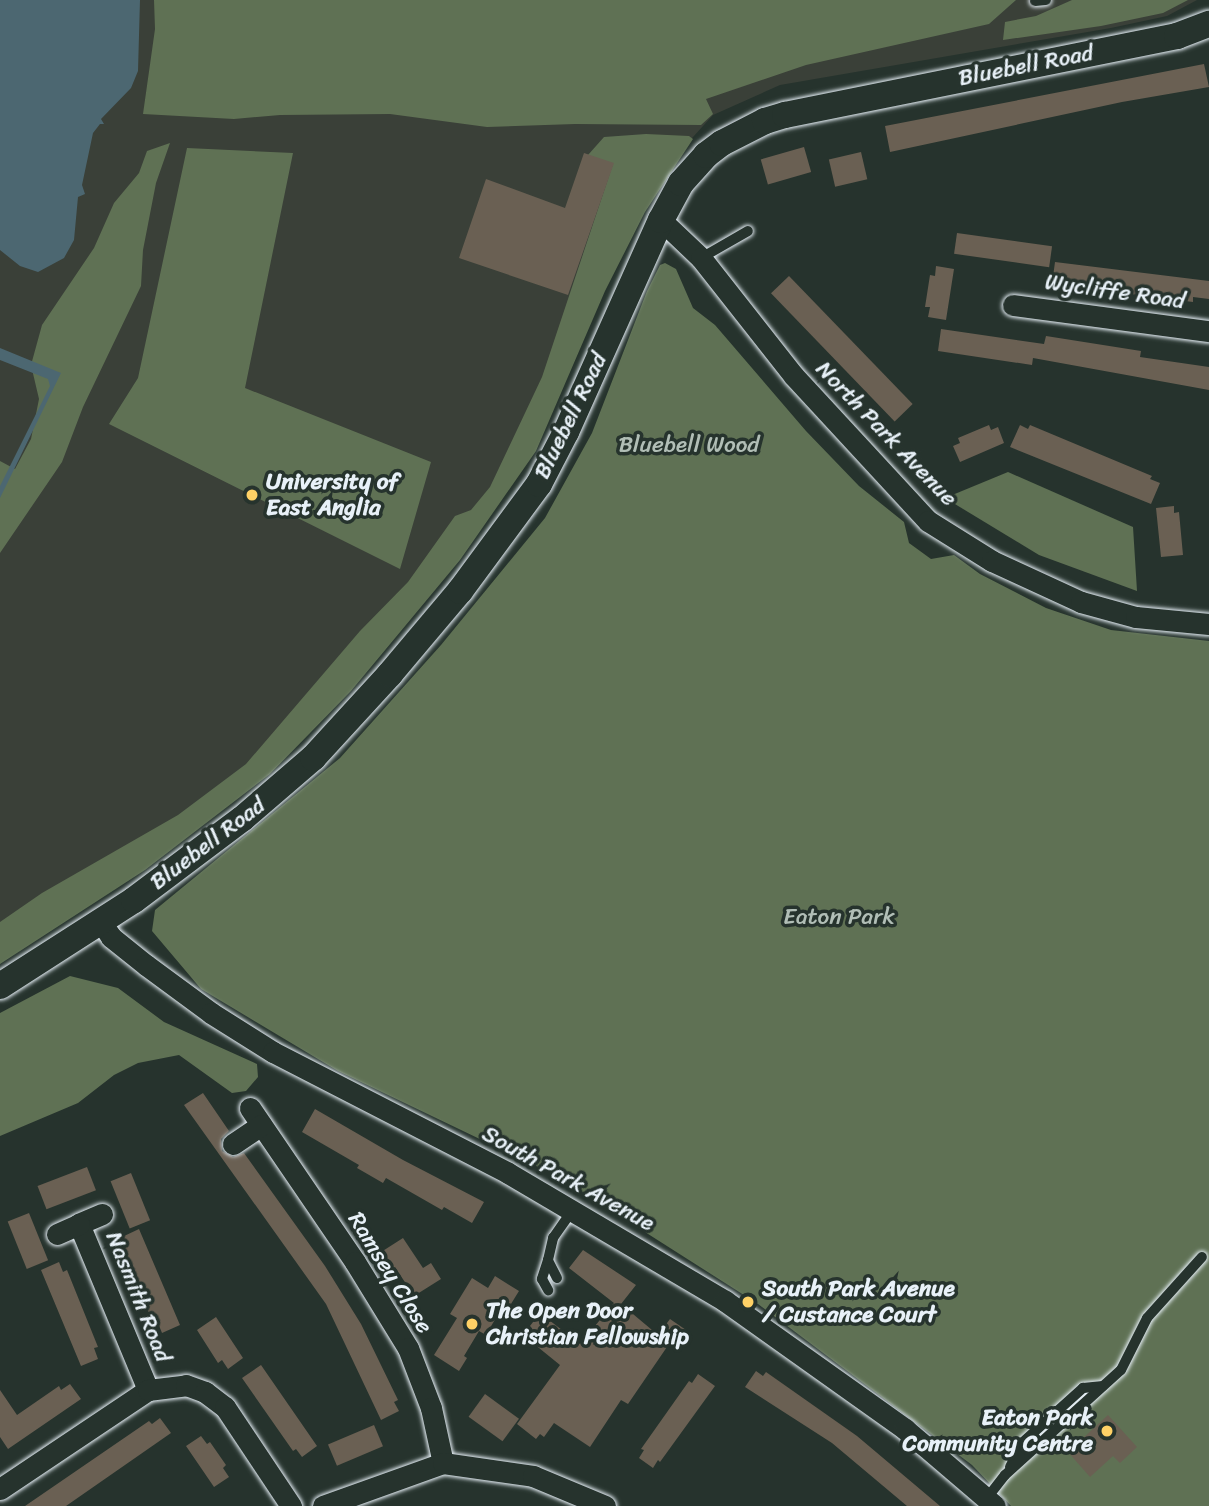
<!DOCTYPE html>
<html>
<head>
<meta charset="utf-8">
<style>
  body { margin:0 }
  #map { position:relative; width:1209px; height:1506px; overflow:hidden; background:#26332d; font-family:Sriracha,sans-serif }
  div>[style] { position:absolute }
  .built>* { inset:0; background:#3a4038 }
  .green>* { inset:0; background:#5f7154 }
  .water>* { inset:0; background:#4c6771 }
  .building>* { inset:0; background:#6a6053; transform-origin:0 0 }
  .roads { filter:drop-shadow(0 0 2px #e8f1f8) drop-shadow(0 0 2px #e8f1f8) }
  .service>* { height:10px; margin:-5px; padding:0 5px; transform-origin:5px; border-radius:5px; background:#26332d }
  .minor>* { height:21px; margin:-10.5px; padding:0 10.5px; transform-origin:10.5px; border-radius:10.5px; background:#26332d }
  .tertiary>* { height:26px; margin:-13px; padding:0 13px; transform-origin:13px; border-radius:13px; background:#26332d }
  .dots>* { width:19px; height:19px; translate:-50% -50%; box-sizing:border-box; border:4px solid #26332d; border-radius:50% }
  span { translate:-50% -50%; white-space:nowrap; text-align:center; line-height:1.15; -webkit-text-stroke:7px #26332d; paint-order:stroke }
  .street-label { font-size:23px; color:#e8f1f8 }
  .park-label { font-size:23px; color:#b1beb6 }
  .poi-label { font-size:23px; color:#e8f1f8; font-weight:700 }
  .left { translate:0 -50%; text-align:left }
  .right { translate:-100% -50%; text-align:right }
</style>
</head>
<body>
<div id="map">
  <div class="built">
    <div style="clip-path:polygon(0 0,1197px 0,1167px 16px,1111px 28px,780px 85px,713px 115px,683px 148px,642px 206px,532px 447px,304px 732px,0 955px)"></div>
  </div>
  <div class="green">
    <div style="clip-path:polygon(154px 0,1016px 0,989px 24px,806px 65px,706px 99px,713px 114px,701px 125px,575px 124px,487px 127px,390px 114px,280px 115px,234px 119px,143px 114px,155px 29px)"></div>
    <div style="clip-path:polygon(1072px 0,1188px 0,1163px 13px,1101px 26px,1003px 40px,1005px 22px,1036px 16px)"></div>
    <div style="clip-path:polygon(646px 134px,689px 136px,693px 139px,645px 212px,605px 291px,536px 451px,460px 560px,351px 691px,270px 774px,145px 870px,0 964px,0 922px,42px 893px,178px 815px,246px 764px,360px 631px,408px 582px,455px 516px,471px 510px,490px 487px,542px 377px,613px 164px,588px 155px,604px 137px)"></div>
    <div style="clip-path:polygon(170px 143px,156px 183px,143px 250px,141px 286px,83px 407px,62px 462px,0 553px,0 461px,15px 469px,31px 439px,39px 399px,31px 365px,42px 325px,94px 248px,114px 203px,139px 173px,147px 151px)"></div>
    <div style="clip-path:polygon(187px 148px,293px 153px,245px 388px,431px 462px,400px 569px,109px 424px,138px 378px)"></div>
    <div style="clip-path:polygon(665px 263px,676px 269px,693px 308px,715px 325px,806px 431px,859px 486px,904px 522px,909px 543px,931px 559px,954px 555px,980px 574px,1046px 608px,1111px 630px,1209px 641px,1209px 1506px,1011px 1506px,972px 1465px,758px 1304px,557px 1176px,338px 1071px,201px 989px,152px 931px,155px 910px,340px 758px,441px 645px,545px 518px,592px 433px,647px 291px,660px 265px)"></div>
    <div style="clip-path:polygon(1008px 472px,1133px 527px,1137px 591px,1039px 555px,945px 498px)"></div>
    <div style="clip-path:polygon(70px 976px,118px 988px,164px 1022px,257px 1064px,258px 1077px,246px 1091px,232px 1093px,179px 1055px,138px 1063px,114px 1075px,78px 1103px,0 1136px,0 1013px)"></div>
  </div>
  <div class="water">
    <div style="clip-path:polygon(0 0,140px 0,138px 71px,131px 88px,101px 119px,104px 124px,100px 124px,93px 133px,82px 185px,85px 194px,78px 197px,74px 240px,64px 258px,38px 272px,20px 266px,0 250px)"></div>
    <div style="clip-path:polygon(0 348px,61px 373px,0 498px,0 486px,50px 386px,48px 379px,0 360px)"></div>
  </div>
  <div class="building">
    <div style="clip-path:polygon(1204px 64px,1209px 87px,1122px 102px,890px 152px,885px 126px)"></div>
    <div style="left:804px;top:147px;width:26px;height:45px;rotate:74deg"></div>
    <div style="left:861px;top:152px;width:28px;height:33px;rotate:77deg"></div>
    <div style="clip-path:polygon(584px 153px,614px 163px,568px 295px,459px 258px,486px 179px,565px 208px)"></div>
    <div style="left:957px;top:233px;width:96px;height:21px;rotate:8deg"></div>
    <div style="clip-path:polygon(1055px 262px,1209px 281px,1209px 299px,1193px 297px,1193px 302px,1052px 284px)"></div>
    <div style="clip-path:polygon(936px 266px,954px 269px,946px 320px,928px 317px,930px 307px,925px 307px,930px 275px,935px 276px)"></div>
    <div style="left:789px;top:276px;width:178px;height:25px;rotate:46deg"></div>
    <div style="clip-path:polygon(941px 329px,1044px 344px,1046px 336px,1141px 351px,1140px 357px,1209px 367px,1209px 390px,1033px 358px,1032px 365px,938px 351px)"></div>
    <div style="clip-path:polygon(989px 425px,991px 430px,998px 427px,1004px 443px,960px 462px,953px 446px,960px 443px,958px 438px)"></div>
    <div style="clip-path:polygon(1020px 425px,1028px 429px,1030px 425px,1152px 476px,1150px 479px,1160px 483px,1151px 504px,1010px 447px)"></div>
    <div style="clip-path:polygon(1174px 506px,1174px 513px,1179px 512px,1183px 555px,1161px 557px,1156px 508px)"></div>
    <div style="clip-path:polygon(203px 1093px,229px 1131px,221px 1139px,222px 1151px,233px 1157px,244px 1153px,325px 1266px,361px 1324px,398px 1400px,394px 1402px,399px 1411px,381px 1420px,326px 1304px,184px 1105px)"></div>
    <div style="clip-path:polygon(315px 1109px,403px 1160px,484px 1202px,472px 1223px,444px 1207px,442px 1210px,386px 1178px,383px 1183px,357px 1168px,359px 1165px,302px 1132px)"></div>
    <div style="left:87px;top:1167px;width:25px;height:53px;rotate:69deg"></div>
    <div style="left:131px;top:1173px;width:51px;height:22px;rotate:68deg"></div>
    <div style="left:29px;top:1213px;width:51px;height:23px;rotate:68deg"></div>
    <div style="clip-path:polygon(139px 1229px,180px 1325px,162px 1333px,158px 1323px,154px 1325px,122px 1249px,126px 1247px,122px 1237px)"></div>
    <div style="clip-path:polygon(403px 1238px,423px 1268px,431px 1263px,441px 1279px,414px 1296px,395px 1267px,389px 1271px,378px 1254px)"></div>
    <div style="clip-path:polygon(583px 1250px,636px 1285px,621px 1304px,658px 1335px,670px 1319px,686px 1330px,674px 1347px,664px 1340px,669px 1344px,628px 1404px,621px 1400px,590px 1447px,554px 1423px,544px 1437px,540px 1434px,536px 1439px,517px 1424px,560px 1365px,523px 1335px,540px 1313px,580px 1344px,614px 1303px,569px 1268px)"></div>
    <div style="clip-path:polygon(59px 1262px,63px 1272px,67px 1270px,98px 1347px,94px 1348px,98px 1359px,81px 1366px,41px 1270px)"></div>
    <div style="clip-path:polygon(495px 1276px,519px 1291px,506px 1312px,501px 1309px,486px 1335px,479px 1331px,464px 1356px,467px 1358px,459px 1371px,434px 1355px,457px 1318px,450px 1314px,472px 1278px,488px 1288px)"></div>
    <div style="clip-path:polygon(216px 1317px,243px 1358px,228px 1369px,222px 1360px,218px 1363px,197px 1330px)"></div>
    <div style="clip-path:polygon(261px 1365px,317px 1446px,302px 1457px,296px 1449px,293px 1451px,242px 1378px)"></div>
    <div style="clip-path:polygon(756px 1371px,763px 1376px,766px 1372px,857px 1436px,940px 1506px,907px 1506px,832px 1443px,745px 1387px)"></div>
    <div style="clip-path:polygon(698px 1374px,715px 1386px,660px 1462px,658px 1460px,653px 1468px,639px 1458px,644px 1450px,641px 1449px,689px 1381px,692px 1383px)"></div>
    <div style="clip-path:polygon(70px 1384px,81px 1399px,8px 1449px,0 1437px,0 1390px,17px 1415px,59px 1386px,61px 1390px)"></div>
    <div style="left:485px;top:1394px;width:42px;height:28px;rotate:36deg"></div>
    <div style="clip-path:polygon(1108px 1415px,1137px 1447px,1120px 1463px,1113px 1456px,1090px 1477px,1068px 1452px)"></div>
    <div style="clip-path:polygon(160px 1418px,171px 1433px,66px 1506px,25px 1506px,149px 1421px,152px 1424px)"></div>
    <div style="left:374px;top:1425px;width:23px;height:50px;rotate:67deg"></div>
    <div style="clip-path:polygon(201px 1436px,207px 1444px,210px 1442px,226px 1465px,223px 1468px,229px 1477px,214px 1487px,186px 1446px)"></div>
  </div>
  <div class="roads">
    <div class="service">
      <div style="left:1035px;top:1px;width:11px;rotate:-5deg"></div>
      <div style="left:701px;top:258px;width:54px;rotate:-29.9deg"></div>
      <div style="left:548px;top:1260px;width:20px;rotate:108deg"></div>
      <div style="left:542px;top:1279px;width:13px;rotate:61deg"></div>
      <div style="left:557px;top:1278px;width:20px;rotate:-117deg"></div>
      <div style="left:548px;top:1260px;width:23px;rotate:-77deg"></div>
      <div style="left:553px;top:1238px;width:35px;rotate:-55deg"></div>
      <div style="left:1010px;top:1467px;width:28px;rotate:-63deg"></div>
      <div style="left:1023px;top:1442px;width:81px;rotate:-42deg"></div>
      <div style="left:1083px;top:1388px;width:20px;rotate:-6deg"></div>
      <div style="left:987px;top:1498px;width:29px;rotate:-52deg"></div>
      <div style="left:1005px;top:1475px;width:156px;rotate:-42.2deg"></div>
      <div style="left:1121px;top:1370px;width:58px;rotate:-63.4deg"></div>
      <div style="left:1147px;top:1318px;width:82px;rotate:-48deg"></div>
    </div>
    <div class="minor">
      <div style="left:661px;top:220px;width:55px;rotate:43.5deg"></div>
      <div style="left:701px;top:258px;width:150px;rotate:51.8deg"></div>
      <div style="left:794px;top:376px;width:197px;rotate:47.3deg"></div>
      <div style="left:928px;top:521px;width:75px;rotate:32deg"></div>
      <div style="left:992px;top:561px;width:98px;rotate:24.7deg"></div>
      <div style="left:1081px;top:602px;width:57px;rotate:15.3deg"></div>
      <div style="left:1136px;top:617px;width:73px;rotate:5.5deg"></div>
      <div style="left:1013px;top:305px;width:198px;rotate:7.6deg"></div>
      <div style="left:101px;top:922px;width:18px;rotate:56deg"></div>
      <div style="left:111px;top:937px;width:45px;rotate:38.7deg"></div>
      <div style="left:146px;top:965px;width:81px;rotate:36.4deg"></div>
      <div style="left:211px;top:1013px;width:73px;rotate:32.2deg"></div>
      <div style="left:273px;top:1052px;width:264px;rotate:27.2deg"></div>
      <div style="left:508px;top:1173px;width:252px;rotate:30.5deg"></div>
      <div style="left:725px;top:1301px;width:221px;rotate:35.4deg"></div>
      <div style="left:905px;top:1429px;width:118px;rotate:40.5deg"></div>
      <div style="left:250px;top:1108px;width:186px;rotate:55.7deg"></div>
      <div style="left:355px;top:1262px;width:101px;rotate:58.4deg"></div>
      <div style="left:408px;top:1348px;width:64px;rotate:69deg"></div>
      <div style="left:431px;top:1408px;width:56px;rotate:77.7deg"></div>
      <div style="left:233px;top:1144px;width:34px;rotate:-34deg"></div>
      <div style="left:102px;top:1214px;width:25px;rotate:157deg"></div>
      <div style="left:79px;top:1224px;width:180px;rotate:67.4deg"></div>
      <div style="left:57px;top:1234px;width:24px;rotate:-24deg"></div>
      <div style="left:0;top:1489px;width:178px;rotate:-33.8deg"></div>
      <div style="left:148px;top:1390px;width:38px;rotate:-7deg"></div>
      <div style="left:186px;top:1385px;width:20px;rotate:20deg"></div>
      <div style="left:205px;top:1392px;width:25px;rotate:37deg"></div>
      <div style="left:225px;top:1407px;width:119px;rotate:56.3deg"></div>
      <div style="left:323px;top:1506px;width:127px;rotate:-19.7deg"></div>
      <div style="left:443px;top:1463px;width:91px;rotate:8.2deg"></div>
      <div style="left:533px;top:1476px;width:78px;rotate:22.6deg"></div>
    </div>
    <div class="tertiary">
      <div style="left:0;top:986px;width:159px;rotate:-32.7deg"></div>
      <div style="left:134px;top:900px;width:135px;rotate:-36.9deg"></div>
      <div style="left:242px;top:819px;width:94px;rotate:-40.7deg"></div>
      <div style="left:313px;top:758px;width:114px;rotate:-47.5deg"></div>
      <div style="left:390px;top:674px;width:109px;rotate:-49.9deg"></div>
      <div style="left:460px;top:591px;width:133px;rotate:-53.6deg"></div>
      <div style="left:539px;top:484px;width:59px;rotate:-62.6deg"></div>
      <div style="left:566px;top:432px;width:232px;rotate:-65.9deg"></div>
      <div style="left:661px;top:220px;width:42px;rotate:-61.6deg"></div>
      <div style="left:681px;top:183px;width:38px;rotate:-48deg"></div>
      <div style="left:706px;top:155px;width:20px;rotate:-37deg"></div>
      <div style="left:722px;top:143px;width:48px;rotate:-27.1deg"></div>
      <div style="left:765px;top:121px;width:21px;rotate:-17deg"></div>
      <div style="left:785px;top:115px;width:400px;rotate:-11.4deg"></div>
      <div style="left:1177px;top:36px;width:34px;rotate:-21deg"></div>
    </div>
  </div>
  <div class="dots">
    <div style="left:252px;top:495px;background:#ffd166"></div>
    <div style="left:748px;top:1302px;background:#ffd166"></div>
    <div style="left:472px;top:1324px;background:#ffd166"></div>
    <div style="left:1107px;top:1431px;background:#ffd166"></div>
  </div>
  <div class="street-label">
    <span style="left:1026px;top:66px;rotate:-11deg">Bluebell Road</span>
    <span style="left:1115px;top:292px;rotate:8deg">Wycliffe Road</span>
    <span style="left:571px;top:416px;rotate:-64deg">Bluebell Road</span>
    <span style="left:886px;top:434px;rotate:46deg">North Park Avenue</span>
    <span style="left:208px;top:844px;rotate:-37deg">Bluebell Road</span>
    <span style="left:568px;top:1179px;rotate:29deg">South Park Avenue</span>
    <span style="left:390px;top:1273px;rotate:58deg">Ramsey Close</span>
    <span style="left:138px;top:1297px;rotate:68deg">Nasmith Road</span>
  </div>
  <div class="park-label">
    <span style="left:689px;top:445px">Bluebell Wood</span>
    <span style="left:839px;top:917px">Eaton Park</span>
  </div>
  <div class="poi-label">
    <span class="left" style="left:266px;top:495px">University of<br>East Anglia</span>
    <span class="left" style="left:762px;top:1302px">South Park Avenue<br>/ Custance Court</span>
    <span class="left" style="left:486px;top:1324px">The Open Door<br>Christian Fellowship</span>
    <span class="right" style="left:1093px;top:1431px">Eaton Park<br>Community Centre</span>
  </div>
</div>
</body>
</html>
